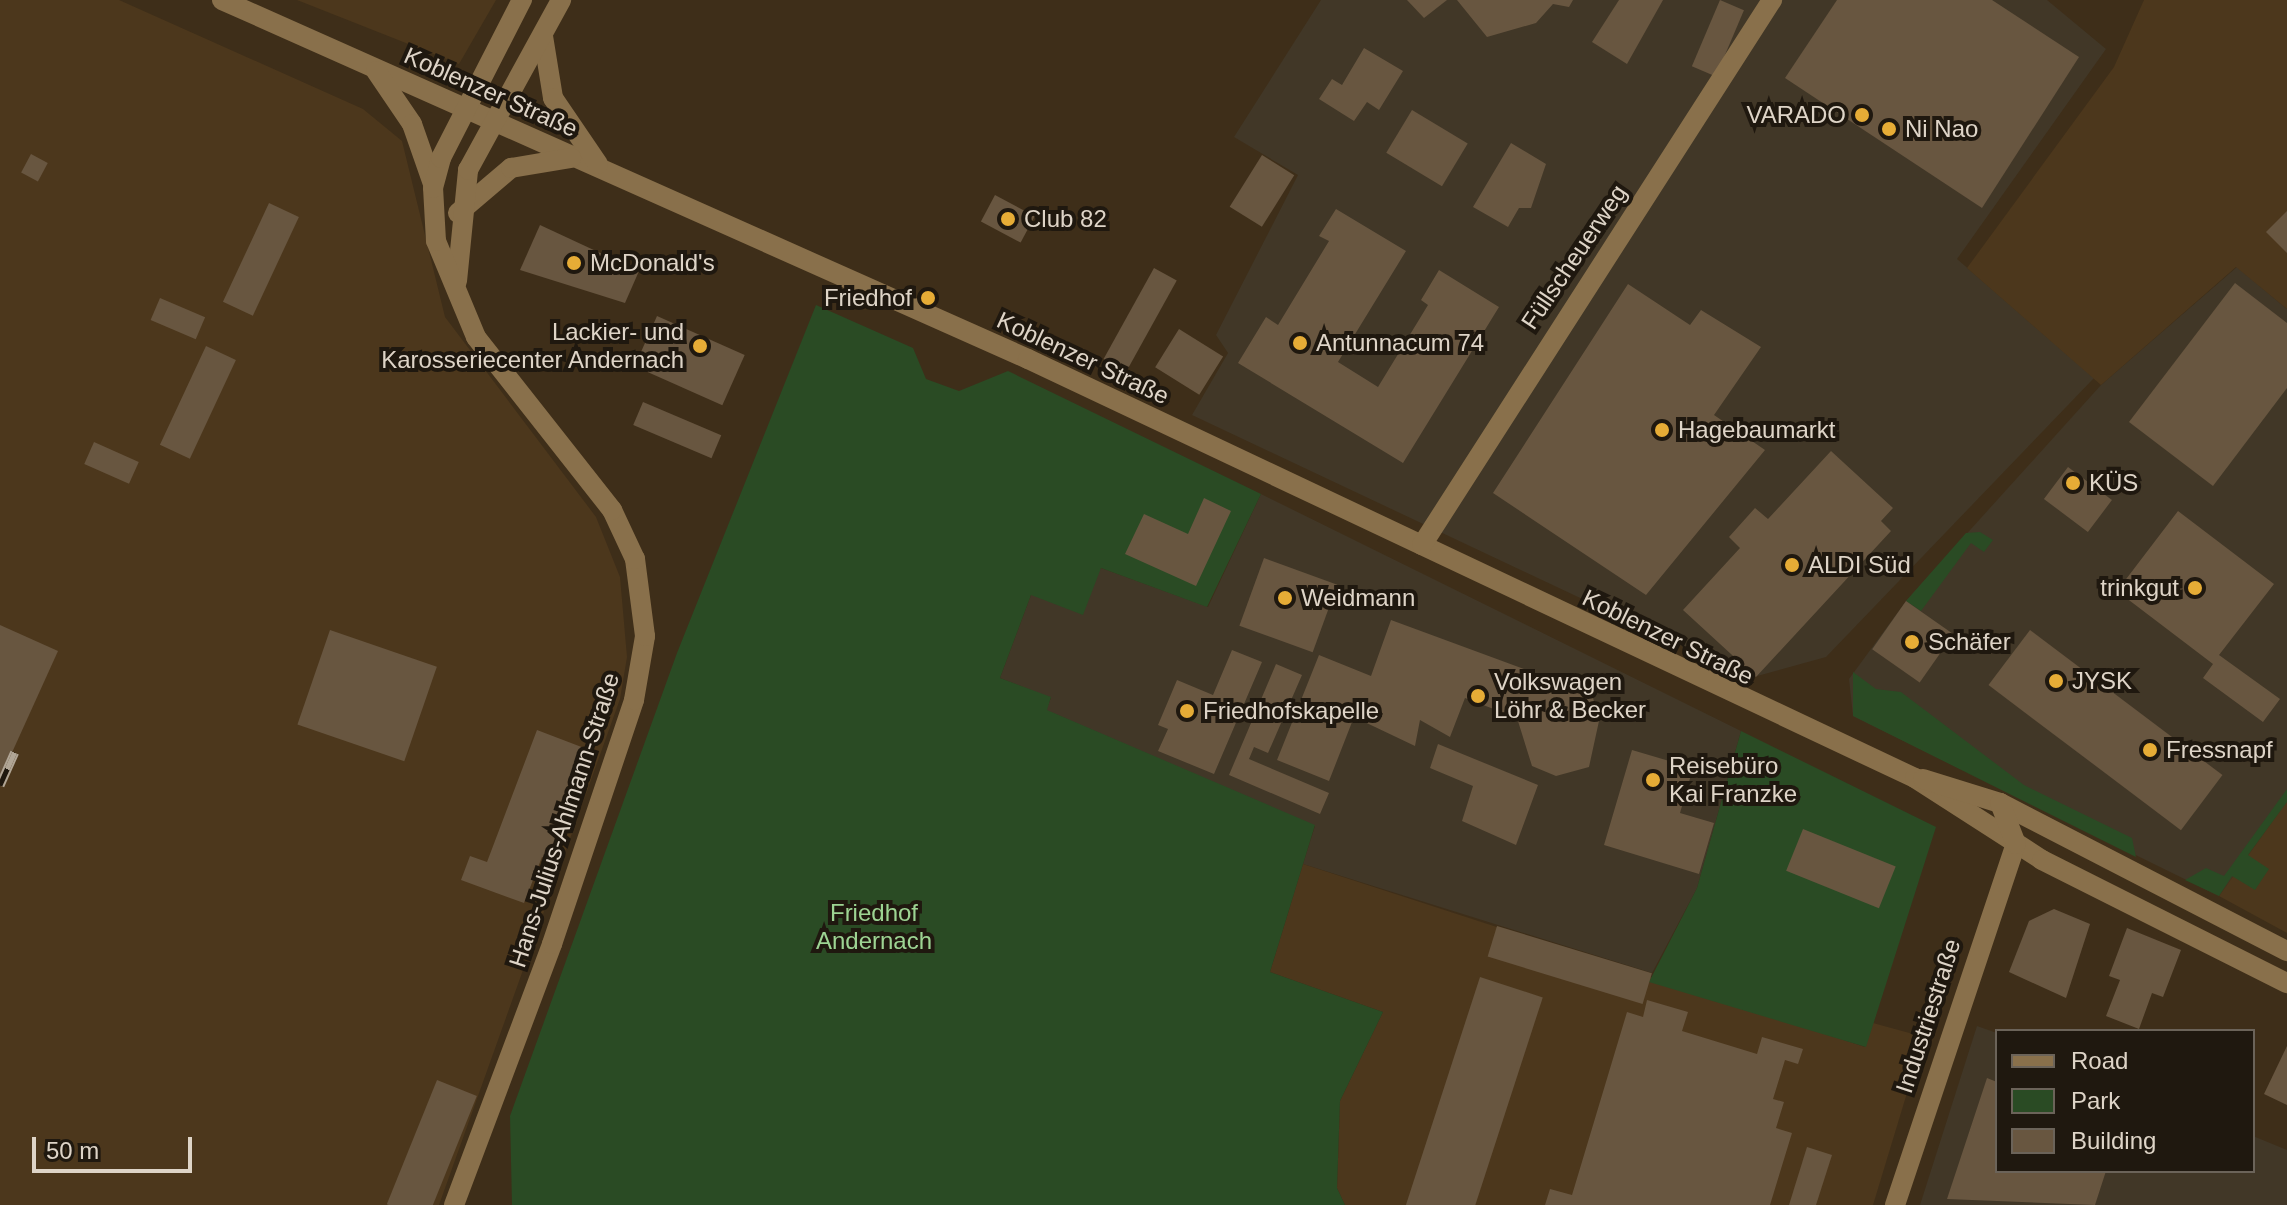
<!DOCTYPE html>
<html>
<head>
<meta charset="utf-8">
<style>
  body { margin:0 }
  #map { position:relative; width:2287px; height:1205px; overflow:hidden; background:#3e2e19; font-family:Helvetica,sans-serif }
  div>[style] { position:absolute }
  .commercial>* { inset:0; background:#413727 }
  .built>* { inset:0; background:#4c371c }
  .green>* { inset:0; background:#2a4b24 }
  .building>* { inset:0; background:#685640; transform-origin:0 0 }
  .minor>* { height:20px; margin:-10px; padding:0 10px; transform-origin:10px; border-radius:10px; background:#89704b }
  .rail>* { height:9px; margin-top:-4.5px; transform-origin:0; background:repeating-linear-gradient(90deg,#1f180f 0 18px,#b0a595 0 36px); box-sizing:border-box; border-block:2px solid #b0a595 }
  .dots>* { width:22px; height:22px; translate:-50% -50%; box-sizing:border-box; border:4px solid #1f180f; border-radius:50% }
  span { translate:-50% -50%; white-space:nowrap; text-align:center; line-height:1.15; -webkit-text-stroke:8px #1f180f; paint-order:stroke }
  .street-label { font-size:24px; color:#ded4c7 }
  .poi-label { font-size:24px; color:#ded4c7 }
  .right { translate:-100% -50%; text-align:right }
  .left { translate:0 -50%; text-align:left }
  .park-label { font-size:24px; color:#9dd493 }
  .legend { position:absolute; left:1995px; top:1029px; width:260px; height:144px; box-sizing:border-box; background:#1f180f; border:2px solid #6b6359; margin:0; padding:10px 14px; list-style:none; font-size:24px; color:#ded4c7 }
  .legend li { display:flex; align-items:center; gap:16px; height:40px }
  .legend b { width:40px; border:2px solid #6b6359 }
  .scale { position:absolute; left:32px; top:1137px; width:160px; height:36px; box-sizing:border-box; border:4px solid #ded4c7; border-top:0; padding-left:10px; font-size:24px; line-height:28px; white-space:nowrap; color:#ded4c7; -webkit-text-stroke:6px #1f180f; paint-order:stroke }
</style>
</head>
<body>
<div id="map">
  <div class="commercial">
    <div style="clip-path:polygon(1321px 0,2047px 0,2106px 49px,1957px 259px,2094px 378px,1826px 657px,1750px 678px,1192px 415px,1228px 353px,1216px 335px,1298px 175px,1234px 137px)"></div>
    <div style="clip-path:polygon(2237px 267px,2287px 309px,2287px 801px,2219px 896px,1853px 716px,1849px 679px,1906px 601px,2101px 385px)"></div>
    <div style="clip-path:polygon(1261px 494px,1741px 731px,1697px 888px,1652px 973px,1303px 864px,1315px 826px,1046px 710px,1051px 698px,1000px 678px,1031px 595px,1101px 568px,1208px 607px)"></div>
    <div style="clip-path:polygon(1977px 1026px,1997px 1033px,1997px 1171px,2253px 1171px,2253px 1136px,2287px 1150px,2287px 1205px,1920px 1205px)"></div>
  </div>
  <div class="built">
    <div style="clip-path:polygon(0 0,119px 0,363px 109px,402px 141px,445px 317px,596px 517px,620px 577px,627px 657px,620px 699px,439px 1205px,0 1205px)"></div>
    <div style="clip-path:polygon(297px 0,496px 0,459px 64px)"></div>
    <div style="clip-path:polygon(2144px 0,2287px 0,2287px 309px,2236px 267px,2101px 385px,1967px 268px,2114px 67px)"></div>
    <div style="clip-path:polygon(2287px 801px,2287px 933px,2219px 896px)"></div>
    <div style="clip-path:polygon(1303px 864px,1865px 1047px,1873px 1023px,1924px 1037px,1873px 1205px,1345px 1205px,1337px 1188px,1340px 1101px,1383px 1012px,1270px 972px)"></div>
  </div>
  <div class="green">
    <div style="clip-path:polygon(816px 305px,913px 348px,926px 379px,959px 391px,1008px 371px,1261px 494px,1207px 607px,1101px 568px,1083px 615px,1031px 595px,1000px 678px,1051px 697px,1047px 710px,1315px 825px,1270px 972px,1383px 1012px,1340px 1101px,1337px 1188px,1345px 1205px,512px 1205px,510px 1116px,677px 653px)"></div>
    <div style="clip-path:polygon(1980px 532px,1993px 540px,1984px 552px,1971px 543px,1921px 611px,1906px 601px,1966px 533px)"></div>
    <div style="clip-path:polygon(1853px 672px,1876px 689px,1901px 692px,2024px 785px,2132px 838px,2136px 857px,1853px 716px)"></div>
    <div style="clip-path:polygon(1741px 731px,1936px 827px,1866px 1047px,1649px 982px,1697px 888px)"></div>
    <div style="clip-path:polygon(2287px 789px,2287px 802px,2248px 855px,2269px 869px,2255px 890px,2232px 876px,2219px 896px,2185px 880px,2206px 868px,2224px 876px)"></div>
  </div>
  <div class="building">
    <div style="clip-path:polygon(1407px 0,1447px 0,1424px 18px)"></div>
    <div style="clip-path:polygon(1457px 0,1573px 0,1569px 7px,1553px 4px,1536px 23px,1487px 37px)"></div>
    <div style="clip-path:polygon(1619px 0,1663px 0,1627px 64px,1592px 42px)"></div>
    <div style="left:1720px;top:0;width:26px;height:72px;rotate:23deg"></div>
    <div style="clip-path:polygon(1837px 0,1992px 0,2079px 57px,1982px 208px,1785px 78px)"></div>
    <div style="clip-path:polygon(1364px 48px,1403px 71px,1379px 110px,1367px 102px,1354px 121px,1319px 99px,1332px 79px,1342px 85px)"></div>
    <div style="left:1412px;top:110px;width:65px;height:50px;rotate:31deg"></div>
    <div style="clip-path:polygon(1511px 143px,1546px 164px,1531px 208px,1519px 208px,1508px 227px,1473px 207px)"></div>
    <div style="left:31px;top:154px;width:19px;height:21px;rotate:28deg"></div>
    <div style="left:1262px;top:155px;width:38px;height:61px;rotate:32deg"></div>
    <div style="left:995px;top:195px;width:45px;height:30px;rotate:28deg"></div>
    <div style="left:269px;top:203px;width:33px;height:109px;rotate:25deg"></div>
    <div style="clip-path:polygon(1336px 209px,1406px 251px,1338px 362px,1378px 387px,1428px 305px,1421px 300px,1439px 270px,1499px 307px,1403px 463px,1238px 363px,1266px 317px,1278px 325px,1329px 241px,1319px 236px)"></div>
    <div style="clip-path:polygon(2287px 211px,2287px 253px,2266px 232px)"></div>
    <div style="clip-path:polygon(540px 225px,639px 271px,625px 303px,520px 270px)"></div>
    <div style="left:1154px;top:268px;width:26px;height:104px;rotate:29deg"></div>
    <div style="clip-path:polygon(2235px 283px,2287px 323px,2287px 388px,2213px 486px,2129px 422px)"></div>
    <div style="clip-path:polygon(1628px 284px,1690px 325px,1701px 310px,1761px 347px,1714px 415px,1765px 450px,1646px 595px,1493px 493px)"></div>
    <div style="left:160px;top:298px;width:49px;height:24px;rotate:23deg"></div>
    <div style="left:657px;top:316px;width:96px;height:55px;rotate:24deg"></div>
    <div style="left:1179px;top:329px;width:52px;height:45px;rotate:32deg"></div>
    <div style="left:206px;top:346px;width:33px;height:109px;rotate:25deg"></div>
    <div style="left:643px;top:402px;width:85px;height:25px;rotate:23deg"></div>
    <div style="left:94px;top:442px;width:49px;height:24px;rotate:24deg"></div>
    <div style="clip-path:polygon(1831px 451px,1893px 508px,1881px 521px,1891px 531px,1756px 677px,1683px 610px,1740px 548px,1729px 537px,1755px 508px,1768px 519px)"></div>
    <div style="left:2068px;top:467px;width:55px;height:40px;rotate:37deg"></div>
    <div style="clip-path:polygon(1204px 498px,1231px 511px,1196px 586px,1125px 554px,1144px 514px,1188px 534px)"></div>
    <div style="clip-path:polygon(2178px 511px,2274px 584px,2219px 655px,2280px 699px,2263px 722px,2203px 678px,2213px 664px,2117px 591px)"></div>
    <div style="left:1264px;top:558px;width:78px;height:72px;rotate:20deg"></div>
    <div style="left:1906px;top:601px;width:58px;height:59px;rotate:35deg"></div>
    <div style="clip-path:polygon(1391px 620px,1592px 694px,1599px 721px,1589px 767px,1556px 776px,1532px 766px,1517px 718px,1465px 698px,1450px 737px,1420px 720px,1415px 746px,1354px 717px,1329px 781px,1277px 760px,1319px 655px,1371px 676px)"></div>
    <div style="clip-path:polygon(0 625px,58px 651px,0 779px)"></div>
    <div style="left:330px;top:630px;width:113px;height:100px;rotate:19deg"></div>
    <div style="left:2030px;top:630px;width:241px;height:69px;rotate:37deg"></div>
    <div style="clip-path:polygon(1232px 650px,1262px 662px,1214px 774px,1158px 751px,1168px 729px,1158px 725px,1177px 680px,1213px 695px)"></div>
    <div style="clip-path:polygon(1276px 664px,1302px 675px,1268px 753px,1254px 747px,1249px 759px,1329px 793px,1320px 814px,1229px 775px)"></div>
    <div style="clip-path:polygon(537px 730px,592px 751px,550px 860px,542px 857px,524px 903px,461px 880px,470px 856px,487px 862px)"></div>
    <div style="clip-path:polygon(1438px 744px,1538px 785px,1516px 845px,1462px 821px,1473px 786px,1430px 768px)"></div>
    <div style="clip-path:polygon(1632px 750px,1693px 768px,1680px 813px,1714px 823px,1699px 874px,1604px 845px)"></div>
    <div style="left:1803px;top:829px;width:100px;height:45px;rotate:22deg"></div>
    <div style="clip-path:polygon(2054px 909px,2090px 924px,2066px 998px,2009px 972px,2029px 921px)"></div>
    <div style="left:1497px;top:926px;width:162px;height:32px;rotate:17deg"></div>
    <div style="clip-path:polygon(2127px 928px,2181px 950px,2163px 997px,2152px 993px,2139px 1029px,2106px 1016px,2120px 980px,2109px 976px)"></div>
    <div style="left:1480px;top:977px;width:66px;height:240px;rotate:18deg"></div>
    <div style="clip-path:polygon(1647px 1000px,1688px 1012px,1682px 1031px,1757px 1054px,1762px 1037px,1803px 1049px,1798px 1064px,1785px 1060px,1773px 1099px,1784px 1102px,1776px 1128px,1792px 1133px,1770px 1205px,1545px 1205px,1550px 1189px,1572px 1195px,1627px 1012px,1643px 1017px)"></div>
    <div style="clip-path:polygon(2287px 1046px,2287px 1105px,2264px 1094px)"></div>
    <div style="clip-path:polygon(1987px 1078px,1997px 1082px,1997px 1171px,2106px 1171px,2095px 1205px,1947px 1199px)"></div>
    <div style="left:437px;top:1080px;width:43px;height:134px;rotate:22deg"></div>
    <div style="clip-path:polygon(1807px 1147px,1832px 1155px,1816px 1205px,1789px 1205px)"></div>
  </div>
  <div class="minor">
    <div style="left:222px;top:0;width:882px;rotate:24.01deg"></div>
    <div style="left:1028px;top:359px;width:981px;rotate:25.29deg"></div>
    <div style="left:1915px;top:778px;width:151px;rotate:32.8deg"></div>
    <div style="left:2042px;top:860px;width:274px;rotate:26.7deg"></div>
    <div style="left:543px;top:36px;width:63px;rotate:80.8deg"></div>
    <div style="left:553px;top:98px;width:80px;rotate:55.7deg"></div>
    <div style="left:376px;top:71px;width:64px;rotate:55.8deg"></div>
    <div style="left:412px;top:124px;width:64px;rotate:70.7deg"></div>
    <div style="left:458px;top:213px;width:70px;rotate:-40.3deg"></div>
    <div style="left:511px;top:168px;width:61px;rotate:-9.5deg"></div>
    <div style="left:457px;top:281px;width:112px;rotate:-84.3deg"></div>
    <div style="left:468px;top:170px;width:194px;rotate:-61.3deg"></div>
    <div style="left:1422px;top:545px;width:648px;rotate:-57.29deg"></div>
    <div style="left:1923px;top:779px;width:81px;rotate:17.3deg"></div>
    <div style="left:2000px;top:803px;width:323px;rotate:27.3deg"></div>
    <div style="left:454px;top:1205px;width:279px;rotate:-69.4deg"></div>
    <div style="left:552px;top:944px;width:257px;rotate:-71.4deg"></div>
    <div style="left:634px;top:700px;width:65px;rotate:-80.2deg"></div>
    <div style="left:645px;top:636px;width:78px;rotate:-97.4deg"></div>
    <div style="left:635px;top:559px;width:54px;rotate:-115.1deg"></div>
    <div style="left:612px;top:510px;width:220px;rotate:-128.2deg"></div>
    <div style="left:476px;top:337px;width:104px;rotate:-112.6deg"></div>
    <div style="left:436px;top:241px;width:53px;rotate:-93.2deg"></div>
    <div style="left:433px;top:188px;width:31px;rotate:-75deg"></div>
    <div style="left:441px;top:158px;width:178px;rotate:-62.9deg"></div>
    <div style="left:1895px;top:1205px;width:381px;rotate:-71.5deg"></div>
    <div style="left:2016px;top:844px;width:44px;rotate:-111.3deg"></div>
  </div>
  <div class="rail">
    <div style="left:0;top:785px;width:36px;rotate:-66deg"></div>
  </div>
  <div class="dots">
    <div style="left:1862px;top:115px;background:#e6ac36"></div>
    <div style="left:1889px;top:129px;background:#e6ac36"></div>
    <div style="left:1008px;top:219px;background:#e6ac36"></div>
    <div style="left:574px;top:263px;background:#e6ac36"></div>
    <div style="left:928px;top:298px;background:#e6ac36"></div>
    <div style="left:1300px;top:343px;background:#e6ac36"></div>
    <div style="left:700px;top:346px;background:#e6ac36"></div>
    <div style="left:1662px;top:430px;background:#e6ac36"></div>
    <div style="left:2073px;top:483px;background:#e6ac36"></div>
    <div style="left:1792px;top:565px;background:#e6ac36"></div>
    <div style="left:2195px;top:588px;background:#e6ac36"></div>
    <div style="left:1285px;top:598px;background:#e6ac36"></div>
    <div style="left:1912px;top:642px;background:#e6ac36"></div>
    <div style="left:2056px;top:681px;background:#e6ac36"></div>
    <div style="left:1478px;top:696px;background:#e6ac36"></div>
    <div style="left:1187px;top:711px;background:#e6ac36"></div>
    <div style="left:2150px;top:750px;background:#e6ac36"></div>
    <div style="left:1653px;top:780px;background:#e6ac36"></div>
  </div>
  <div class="street-label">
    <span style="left:491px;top:92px;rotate:24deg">Koblenzer Straße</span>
    <span style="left:1574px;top:257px;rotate:-56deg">Füllscheuerweg</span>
    <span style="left:1083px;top:358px;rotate:25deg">Koblenzer Straße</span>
    <span style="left:1668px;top:637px;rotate:26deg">Koblenzer Straße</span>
    <span style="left:564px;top:820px;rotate:-72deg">Hans-Julius-Ahlmann-Straße</span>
    <span style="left:1928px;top:1016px;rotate:-72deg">Industriestraße</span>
  </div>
  <div class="poi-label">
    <span class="right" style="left:1846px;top:115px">VARADO</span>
    <span class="left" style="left:1905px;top:129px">Ni Nao</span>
    <span class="left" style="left:1024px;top:219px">Club 82</span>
    <span class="left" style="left:590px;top:263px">McDonald's</span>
    <span class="right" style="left:912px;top:298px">Friedhof</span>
    <span class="right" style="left:684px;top:346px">Lackier- und<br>Karosseriecenter Andernach</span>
    <span class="left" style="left:1316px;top:343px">Antunnacum 74</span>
    <span class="left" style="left:1678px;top:430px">Hagebaumarkt</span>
    <span class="left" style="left:2089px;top:483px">KÜS</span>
    <span class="left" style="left:1808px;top:565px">ALDI Süd</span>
    <span class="right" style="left:2179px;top:588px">trinkgut</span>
    <span class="left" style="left:1301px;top:598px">Weidmann</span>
    <span class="left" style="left:1928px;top:642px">Schäfer</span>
    <span class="left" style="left:2072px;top:681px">JYSK</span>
    <span class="left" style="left:1494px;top:696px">Volkswagen<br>Löhr &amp; Becker</span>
    <span class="left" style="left:1203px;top:711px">Friedhofskapelle</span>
    <span class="left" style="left:2166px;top:750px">Fressnapf</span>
    <span class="left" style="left:1669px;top:780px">Reisebüro<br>Kai Franzke</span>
  </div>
  <div class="park-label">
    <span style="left:874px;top:927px">Friedhof<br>Andernach</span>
  </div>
  <ul class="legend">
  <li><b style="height:10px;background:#89704b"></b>Road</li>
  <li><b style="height:22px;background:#2a4b24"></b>Park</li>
  <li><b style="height:22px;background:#685640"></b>Building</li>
  </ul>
  <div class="scale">50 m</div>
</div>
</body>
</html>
